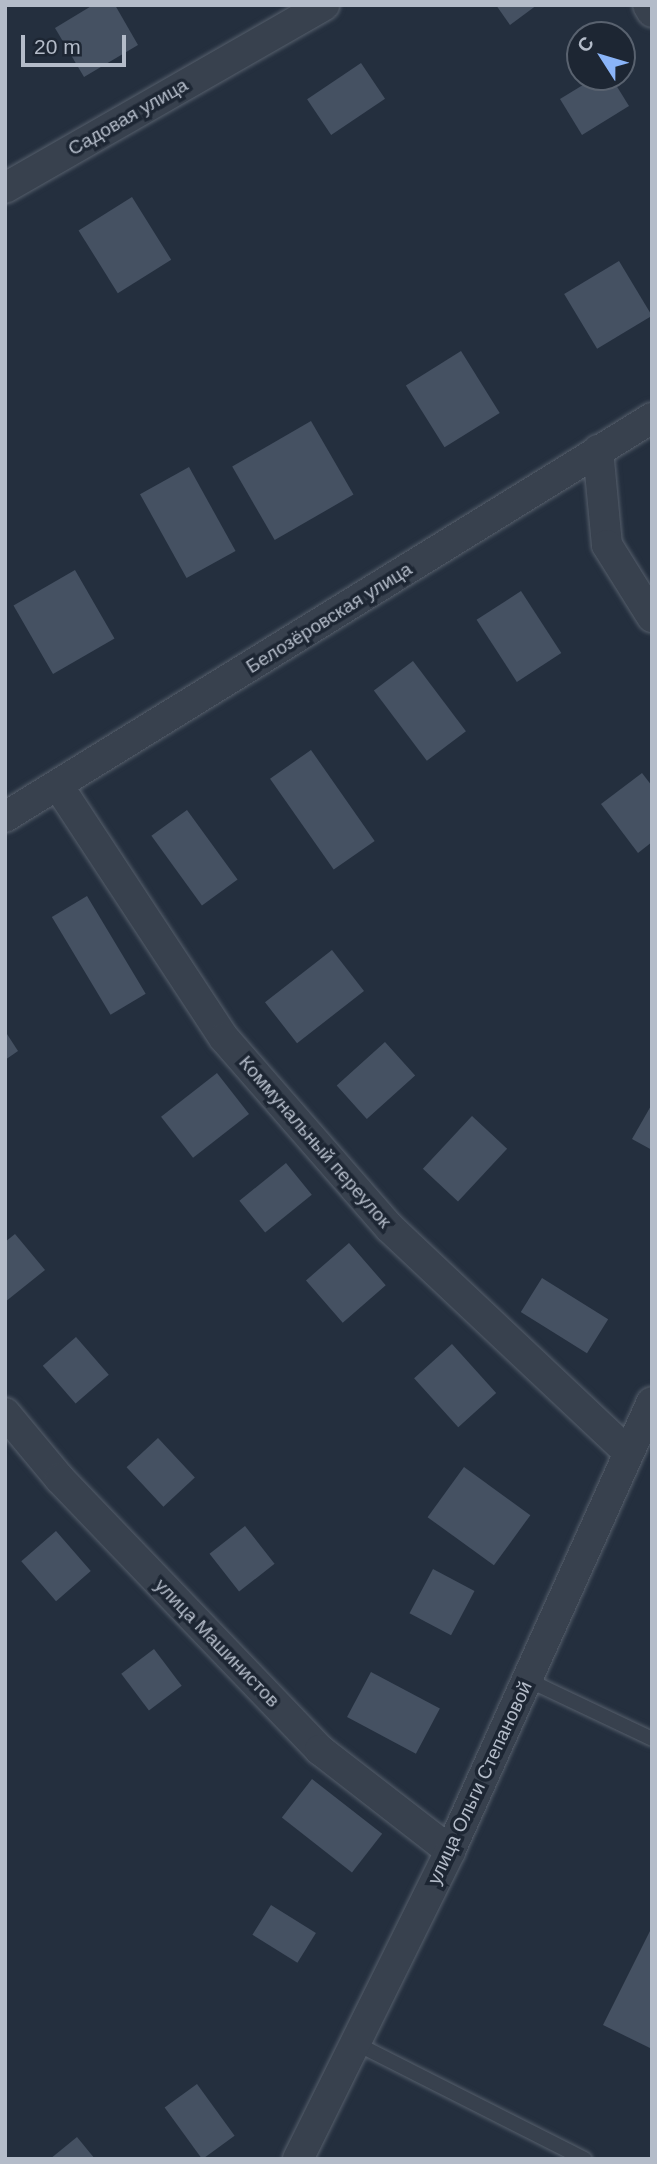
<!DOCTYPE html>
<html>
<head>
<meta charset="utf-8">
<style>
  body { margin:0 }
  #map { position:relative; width:657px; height:2164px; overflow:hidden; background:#242f3e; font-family:Helvetica,sans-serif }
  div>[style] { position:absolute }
  .building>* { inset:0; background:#455162; transform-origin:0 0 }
  .roads { filter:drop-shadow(0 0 2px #565f6c) drop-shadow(0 0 2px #565f6c) }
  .service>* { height:14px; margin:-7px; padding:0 7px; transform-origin:7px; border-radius:7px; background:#38414e }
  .minor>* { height:30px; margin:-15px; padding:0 15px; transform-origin:15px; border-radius:15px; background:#38414e }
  span { translate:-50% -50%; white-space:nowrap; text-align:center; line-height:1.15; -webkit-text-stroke:7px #1d2633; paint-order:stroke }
  .street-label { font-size:19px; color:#b4bcc9 }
  .frame { position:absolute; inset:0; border:7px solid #b4bcc9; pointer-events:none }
  .north { position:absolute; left:566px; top:21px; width:70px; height:70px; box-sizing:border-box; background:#1d2633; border:2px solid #59626f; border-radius:50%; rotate:307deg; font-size:19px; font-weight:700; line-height:28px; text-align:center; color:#b4bcc9 }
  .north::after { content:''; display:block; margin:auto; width:24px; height:32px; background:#8ab4f8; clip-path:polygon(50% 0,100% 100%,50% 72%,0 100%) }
  .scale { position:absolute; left:21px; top:35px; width:105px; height:32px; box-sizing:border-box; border:4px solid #b4bcc9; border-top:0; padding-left:9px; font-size:21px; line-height:24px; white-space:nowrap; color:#b4bcc9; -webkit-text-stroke:5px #1d2633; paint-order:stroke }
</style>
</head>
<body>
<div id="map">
  <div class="building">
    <div style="clip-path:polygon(93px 5px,115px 5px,138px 45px,84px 77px,55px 28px)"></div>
    <div style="clip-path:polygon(496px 5px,537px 5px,510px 25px)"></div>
    <div style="left:361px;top:63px;width:43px;height:65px;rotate:56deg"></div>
    <div style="clip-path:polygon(596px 77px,611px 77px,629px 106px,582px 135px,560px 99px)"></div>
    <div style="left:132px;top:197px;width:74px;height:63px;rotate:58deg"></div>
    <div style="left:619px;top:261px;width:64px;height:64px;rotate:59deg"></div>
    <div style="left:461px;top:351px;width:73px;height:65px;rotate:58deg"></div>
    <div style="left:311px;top:421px;width:85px;height:91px;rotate:60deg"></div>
    <div style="left:189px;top:467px;width:96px;height:56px;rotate:61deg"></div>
    <div style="left:75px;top:570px;width:79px;height:71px;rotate:60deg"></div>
    <div style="left:521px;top:591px;width:74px;height:53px;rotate:57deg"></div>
    <div style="left:413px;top:661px;width:88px;height:49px;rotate:53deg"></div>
    <div style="left:311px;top:750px;width:111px;height:50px;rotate:55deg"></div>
    <div style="clip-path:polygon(642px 773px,652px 786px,652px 842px,638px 853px,601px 804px)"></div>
    <div style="left:187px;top:810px;width:86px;height:44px;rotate:54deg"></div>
    <div style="left:87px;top:896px;width:114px;height:41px;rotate:59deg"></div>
    <div style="left:332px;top:950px;width:52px;height:85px;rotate:52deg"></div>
    <div style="clip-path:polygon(5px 1031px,18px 1051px,5px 1060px)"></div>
    <div style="left:385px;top:1042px;width:45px;height:65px;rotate:48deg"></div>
    <div style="left:217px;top:1073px;width:52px;height:71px;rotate:52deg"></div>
    <div style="clip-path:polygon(652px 1104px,652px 1150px,632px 1139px)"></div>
    <div style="left:472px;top:1116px;width:48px;height:72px;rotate:43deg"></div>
    <div style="left:286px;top:1163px;width:41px;height:60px;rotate:51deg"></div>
    <div style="clip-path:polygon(15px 1234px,45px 1270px,5px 1302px,5px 1242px)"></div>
    <div style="left:349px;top:1243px;width:56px;height:57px;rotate:49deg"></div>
    <div style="left:542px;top:1278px;width:78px;height:40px;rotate:32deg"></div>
    <div style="left:76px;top:1337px;width:50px;height:44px;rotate:49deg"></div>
    <div style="left:452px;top:1344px;width:66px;height:51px;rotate:48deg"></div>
    <div style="left:158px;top:1438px;width:54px;height:43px;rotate:47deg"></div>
    <div style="left:464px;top:1467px;width:82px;height:62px;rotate:36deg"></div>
    <div style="left:245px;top:1526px;width:48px;height:45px;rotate:52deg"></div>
    <div style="left:56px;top:1531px;width:53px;height:46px;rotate:49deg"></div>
    <div style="left:433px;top:1569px;width:47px;height:50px;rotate:28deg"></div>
    <div style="left:154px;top:1649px;width:46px;height:41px;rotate:53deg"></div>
    <div style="left:371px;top:1672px;width:78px;height:51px;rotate:28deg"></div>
    <div style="left:312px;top:1779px;width:89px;height:49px;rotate:38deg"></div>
    <div style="left:271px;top:1905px;width:53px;height:35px;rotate:32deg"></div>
    <div style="clip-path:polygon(652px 1927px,652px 2049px,603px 2025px)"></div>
    <div style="left:197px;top:2084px;width:64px;height:40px;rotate:54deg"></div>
    <div style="clip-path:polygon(77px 2137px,95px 2159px,50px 2159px)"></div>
  </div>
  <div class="roads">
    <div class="service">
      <div style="left:528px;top:1680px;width:137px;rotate:25.4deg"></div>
      <div style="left:357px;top:2044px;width:255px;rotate:26.8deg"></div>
    </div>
    <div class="minor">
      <div style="left:648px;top:5px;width:8px;rotate:60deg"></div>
      <div style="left:5px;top:188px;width:368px;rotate:-29.8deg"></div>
      <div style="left:598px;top:450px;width:95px;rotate:84.6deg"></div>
      <div style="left:607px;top:545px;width:85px;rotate:58deg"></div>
      <div style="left:59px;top:787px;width:300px;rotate:56.7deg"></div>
      <div style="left:224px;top:1038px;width:252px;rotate:48.9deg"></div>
      <div style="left:390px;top:1228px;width:325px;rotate:43.3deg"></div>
      <div style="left:5px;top:817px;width:760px;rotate:-31.66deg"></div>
      <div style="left:5px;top:1413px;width:86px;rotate:50.2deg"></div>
      <div style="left:60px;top:1479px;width:376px;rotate:46.2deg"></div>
      <div style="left:320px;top:1750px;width:165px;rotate:37.8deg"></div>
      <div style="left:298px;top:2159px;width:343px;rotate:-63.7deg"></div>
      <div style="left:450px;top:1851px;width:492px;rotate:-65.8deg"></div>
    </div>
  </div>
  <div class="street-label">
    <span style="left:128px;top:117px;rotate:-30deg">Садовая улица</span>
    <span style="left:329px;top:618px;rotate:-32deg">Белозёровская улица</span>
    <span style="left:315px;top:1142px;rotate:49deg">Коммунальный переулок</span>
    <span style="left:217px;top:1643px;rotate:46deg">улица Машинистов</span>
    <span style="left:480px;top:1783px;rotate:-65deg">улица Ольги Степановой</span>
  </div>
  <div class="frame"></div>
  <div class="north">С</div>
  <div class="scale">20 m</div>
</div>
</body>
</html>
